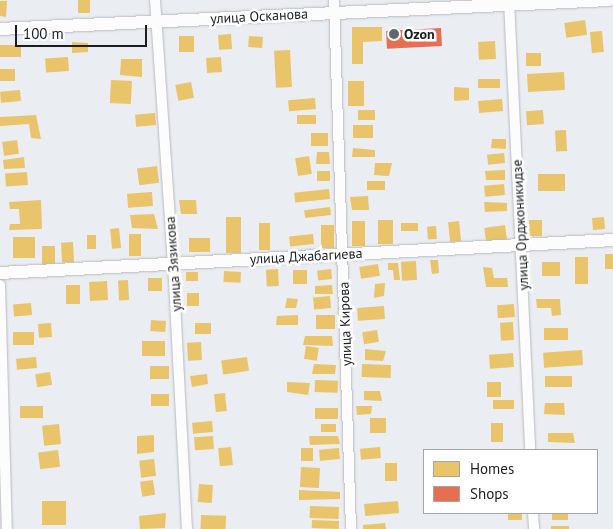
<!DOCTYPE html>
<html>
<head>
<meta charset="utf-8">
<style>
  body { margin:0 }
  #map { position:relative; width:613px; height:529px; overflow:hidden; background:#eaedf2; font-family:"PT Sans",sans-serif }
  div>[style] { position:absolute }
  .homes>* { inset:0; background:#e9c46a; transform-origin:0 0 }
  .shops>* { inset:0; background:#e76f51; transform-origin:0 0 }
  .roads { filter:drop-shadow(0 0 1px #b8babe) drop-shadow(0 0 1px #b8babe) }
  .minor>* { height:10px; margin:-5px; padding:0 5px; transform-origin:5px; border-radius:5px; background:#fcfcfd }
  .major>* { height:12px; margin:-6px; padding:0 6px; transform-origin:6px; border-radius:6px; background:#fcfcfd }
  .dots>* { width:14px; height:14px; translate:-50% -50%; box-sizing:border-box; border:2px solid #fff; border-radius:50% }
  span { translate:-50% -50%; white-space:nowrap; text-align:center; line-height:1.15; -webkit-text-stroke:5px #fff; paint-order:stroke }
  .street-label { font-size:14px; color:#1b1d20 }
  .poi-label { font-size:14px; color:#1b1d20; font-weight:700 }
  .left { translate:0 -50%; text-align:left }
  .legend { position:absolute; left:423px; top:449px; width:175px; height:65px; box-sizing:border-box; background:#fff; border:1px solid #a4a5a6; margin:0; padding:6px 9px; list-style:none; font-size:15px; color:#1b1d20 }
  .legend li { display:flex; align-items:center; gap:10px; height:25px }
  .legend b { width:25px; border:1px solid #a4a5a6 }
  .scale { position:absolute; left:15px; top:25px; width:132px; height:22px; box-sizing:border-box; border:2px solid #1b1d20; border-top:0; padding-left:6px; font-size:15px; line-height:18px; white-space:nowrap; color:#1b1d20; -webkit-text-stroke:4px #fff; paint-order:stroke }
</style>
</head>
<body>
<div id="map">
  <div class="homes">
    <div style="left:78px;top:0;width:12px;height:13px"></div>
    <div style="clip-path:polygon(0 1px,7px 1px,6px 17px,0 16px)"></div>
    <div style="left:585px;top:20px;width:15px;height:21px;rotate:82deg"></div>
    <div style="clip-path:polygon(352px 27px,382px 27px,382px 41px,363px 42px,363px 64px,352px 64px)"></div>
    <div style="left:602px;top:31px;width:21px;height:12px;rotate:85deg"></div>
    <div style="left:231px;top:34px;width:15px;height:13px;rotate:86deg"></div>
    <div style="left:179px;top:36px;width:15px;height:16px"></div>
    <div style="left:249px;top:36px;width:14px;height:11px;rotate:4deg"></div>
    <div style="left:495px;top:41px;width:18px;height:17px;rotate:87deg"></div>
    <div style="clip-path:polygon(72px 42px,88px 43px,88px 52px,72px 53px)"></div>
    <div style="left:21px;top:45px;width:12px;height:21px;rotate:90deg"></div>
    <div style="left:290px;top:50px;width:37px;height:16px;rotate:87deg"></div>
    <div style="left:526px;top:53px;width:15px;height:13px"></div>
    <div style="left:68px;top:57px;width:14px;height:23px;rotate:86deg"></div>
    <div style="left:221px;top:57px;width:15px;height:15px;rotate:86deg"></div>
    <div style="clip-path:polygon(121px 59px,142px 59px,142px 77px,120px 75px)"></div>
    <div style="left:15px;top:69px;width:12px;height:15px;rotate:90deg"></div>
    <div style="left:564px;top:72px;width:18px;height:37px;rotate:87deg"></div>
    <div style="left:478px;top:79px;width:22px;height:9px"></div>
    <div style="left:111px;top:80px;width:21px;height:23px;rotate:3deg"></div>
    <div style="left:348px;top:81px;width:16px;height:25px"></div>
    <div style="left:191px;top:82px;width:16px;height:16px;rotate:79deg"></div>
    <div style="clip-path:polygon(454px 87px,469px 88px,469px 100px,454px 101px)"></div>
    <div style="left:20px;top:90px;width:11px;height:20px;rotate:85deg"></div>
    <div style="left:315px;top:98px;width:11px;height:27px;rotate:85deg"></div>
    <div style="left:502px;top:99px;width:12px;height:24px;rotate:85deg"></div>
    <div style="left:358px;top:110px;width:17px;height:10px"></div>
    <div style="left:543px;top:110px;width:14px;height:17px;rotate:86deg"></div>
    <div style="left:155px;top:113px;width:12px;height:20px;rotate:85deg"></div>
    <div style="clip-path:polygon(36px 115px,41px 139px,31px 138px,29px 124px,0 126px,0 117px)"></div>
    <div style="left:297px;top:115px;width:19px;height:9px"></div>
    <div style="left:353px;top:125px;width:20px;height:13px"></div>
    <div style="left:566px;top:130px;width:21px;height:11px;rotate:87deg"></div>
    <div style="left:311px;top:133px;width:17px;height:13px"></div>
    <div style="clip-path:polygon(492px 139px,506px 139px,506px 149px,491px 148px)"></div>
    <div style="left:17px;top:140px;width:14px;height:15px;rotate:82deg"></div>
    <div style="clip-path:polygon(353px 148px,375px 150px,375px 157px,352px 157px)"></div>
    <div style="clip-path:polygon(317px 152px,329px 152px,330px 164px,316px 164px)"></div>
    <div style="left:504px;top:153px;width:10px;height:17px;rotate:84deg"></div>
    <div style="left:309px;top:156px;width:18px;height:14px;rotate:81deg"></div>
    <div style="clip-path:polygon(24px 157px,25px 168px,4px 169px,3px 160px)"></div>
    <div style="clip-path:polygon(375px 163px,392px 163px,389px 176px,374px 175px)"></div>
    <div style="left:157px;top:166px;width:17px;height:20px;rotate:83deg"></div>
    <div style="clip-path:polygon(505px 170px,505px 180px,486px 180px,485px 171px)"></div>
    <div style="left:330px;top:171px;width:10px;height:13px;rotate:90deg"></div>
    <div style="left:27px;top:172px;width:13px;height:22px;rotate:86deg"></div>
    <div style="left:538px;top:174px;width:27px;height:17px"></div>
    <div style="left:367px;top:181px;width:18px;height:9px"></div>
    <div style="left:504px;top:184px;width:11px;height:20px;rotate:85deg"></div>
    <div style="left:329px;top:189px;width:10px;height:35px;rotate:84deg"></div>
    <div style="left:152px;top:192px;width:14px;height:25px;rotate:86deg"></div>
    <div style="clip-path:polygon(368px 196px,369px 210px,352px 210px,350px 197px)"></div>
    <div style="clip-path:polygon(41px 200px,42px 229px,9px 230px,10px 224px,20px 224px,19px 209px,10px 209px,9px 202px)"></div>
    <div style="clip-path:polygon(179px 200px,196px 200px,197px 214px,181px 214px)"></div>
    <div style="clip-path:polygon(484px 202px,507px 203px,507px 211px,485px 212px)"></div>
    <div style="left:330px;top:207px;width:8px;height:26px;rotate:83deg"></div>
    <div style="clip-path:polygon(154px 214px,158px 229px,132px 228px,130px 215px)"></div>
    <div style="left:226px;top:217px;width:15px;height:36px"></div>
    <div style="left:604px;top:217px;width:12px;height:12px;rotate:85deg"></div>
    <div style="left:378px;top:220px;width:15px;height:24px"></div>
    <div style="left:542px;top:220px;width:16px;height:13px;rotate:90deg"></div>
    <div style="left:352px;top:221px;width:13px;height:25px"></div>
    <div style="left:459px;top:221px;width:20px;height:11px;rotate:84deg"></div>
    <div style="left:259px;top:223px;width:11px;height:27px"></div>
    <div style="left:418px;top:223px;width:8px;height:17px;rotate:90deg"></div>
    <div style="left:334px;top:225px;width:23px;height:13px;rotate:90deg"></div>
    <div style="left:505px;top:225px;width:15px;height:21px;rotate:82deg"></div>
    <div style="left:436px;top:226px;width:13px;height:9px;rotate:86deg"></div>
    <div style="left:119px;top:228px;width:20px;height:9px;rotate:84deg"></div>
    <div style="left:129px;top:234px;width:12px;height:22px"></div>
    <div style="left:313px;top:234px;width:10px;height:24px;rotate:84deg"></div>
    <div style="left:96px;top:235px;width:14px;height:9px;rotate:90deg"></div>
    <div style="left:35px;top:237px;width:21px;height:22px;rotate:90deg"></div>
    <div style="left:189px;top:238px;width:21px;height:14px"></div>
    <div style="left:73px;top:242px;width:20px;height:12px;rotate:87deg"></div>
    <div style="left:42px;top:246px;width:13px;height:19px"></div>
    <div style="left:605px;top:254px;width:8px;height:15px"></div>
    <div style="left:575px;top:257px;width:13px;height:27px"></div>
    <div style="clip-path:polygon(430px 260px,438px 260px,439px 273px,432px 274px)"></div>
    <div style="left:416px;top:261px;width:19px;height:15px;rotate:87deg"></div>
    <div style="left:542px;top:262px;width:18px;height:14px"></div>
    <div style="clip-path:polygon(388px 263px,398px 263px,400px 280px,394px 280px,393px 270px,388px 270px)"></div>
    <div style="left:378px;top:264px;width:12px;height:19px;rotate:81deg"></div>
    <div style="clip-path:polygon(483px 267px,492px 268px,494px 278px,507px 278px,508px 287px,486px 287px)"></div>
    <div style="left:278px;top:269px;width:17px;height:12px;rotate:87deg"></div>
    <div style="left:331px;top:269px;width:10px;height:14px;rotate:84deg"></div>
    <div style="left:293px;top:270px;width:14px;height:14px"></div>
    <div style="left:224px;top:271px;width:17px;height:11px;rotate:3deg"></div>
    <div style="left:198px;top:272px;width:9px;height:12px;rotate:90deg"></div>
    <div style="left:162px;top:278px;width:13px;height:14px;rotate:90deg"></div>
    <div style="left:128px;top:280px;width:20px;height:10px;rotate:87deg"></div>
    <div style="left:107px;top:281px;width:19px;height:18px;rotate:87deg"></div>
    <div style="clip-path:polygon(385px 283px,384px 296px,374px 298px,375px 284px)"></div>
    <div style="left:66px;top:285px;width:14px;height:19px"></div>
    <div style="clip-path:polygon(332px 285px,333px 294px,315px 294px,315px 286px)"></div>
    <div style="left:187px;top:293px;width:12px;height:13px"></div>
    <div style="left:330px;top:296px;width:12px;height:17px;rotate:85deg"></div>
    <div style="clip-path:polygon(287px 298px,298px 299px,296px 308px,285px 308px)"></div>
    <div style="clip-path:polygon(536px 299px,560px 299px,561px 315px,552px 316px,551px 308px,537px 308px)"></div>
    <div style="left:31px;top:303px;width:12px;height:18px;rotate:85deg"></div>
    <div style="left:514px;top:304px;width:13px;height:17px;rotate:86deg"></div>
    <div style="left:384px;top:306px;width:13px;height:27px;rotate:86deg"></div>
    <div style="clip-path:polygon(298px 315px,298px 325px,276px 325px,277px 316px)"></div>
    <div style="left:335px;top:315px;width:14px;height:19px;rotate:90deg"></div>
    <div style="left:151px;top:320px;width:15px;height:11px;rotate:4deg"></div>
    <div style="left:513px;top:322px;width:18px;height:13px;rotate:87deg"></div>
    <div style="left:51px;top:323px;width:14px;height:13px;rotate:86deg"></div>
    <div style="left:195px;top:323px;width:16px;height:11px"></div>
    <div style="left:544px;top:328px;width:24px;height:12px"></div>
    <div style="left:377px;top:330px;width:12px;height:15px;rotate:81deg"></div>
    <div style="left:13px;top:332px;width:21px;height:13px"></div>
    <div style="clip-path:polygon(305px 336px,332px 336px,333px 346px,303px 345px)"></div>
    <div style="left:142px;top:341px;width:23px;height:15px"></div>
    <div style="left:201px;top:342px;width:18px;height:14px;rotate:87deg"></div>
    <div style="left:306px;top:346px;width:13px;height:13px;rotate:9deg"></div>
    <div style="clip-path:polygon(365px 349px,386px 351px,383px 361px,365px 360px)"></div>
    <div style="left:582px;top:350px;width:15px;height:39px;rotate:86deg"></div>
    <div style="left:513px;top:353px;width:14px;height:24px;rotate:86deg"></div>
    <div style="left:36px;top:357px;width:11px;height:20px;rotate:85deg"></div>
    <div style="left:247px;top:357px;width:14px;height:26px;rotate:82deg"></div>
    <div style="clip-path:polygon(314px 364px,336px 365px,335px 374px,312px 374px)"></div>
    <div style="left:362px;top:364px;width:29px;height:13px;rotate:2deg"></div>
    <div style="left:150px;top:366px;width:19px;height:13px"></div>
    <div style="left:50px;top:372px;width:13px;height:15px;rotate:81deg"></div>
    <div style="clip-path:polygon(207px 374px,208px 384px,192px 387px,190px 376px)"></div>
    <div style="left:545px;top:376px;width:27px;height:11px"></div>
    <div style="left:315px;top:380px;width:23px;height:12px;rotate:2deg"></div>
    <div style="clip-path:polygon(287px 382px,310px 383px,308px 395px,287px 392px)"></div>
    <div style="left:487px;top:382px;width:14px;height:15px"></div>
    <div style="clip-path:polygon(364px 391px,380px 391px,382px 401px,364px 400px)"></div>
    <div style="left:225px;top:393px;width:18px;height:11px;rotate:84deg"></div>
    <div style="left:169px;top:394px;width:12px;height:18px;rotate:90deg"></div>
    <div style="left:493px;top:400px;width:21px;height:9px"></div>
    <div style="clip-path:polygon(545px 403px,564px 403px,565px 415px,544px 414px)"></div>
    <div style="left:20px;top:406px;width:23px;height:12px"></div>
    <div style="clip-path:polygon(356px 406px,372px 406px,371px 414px,357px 415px)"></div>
    <div style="left:315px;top:408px;width:23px;height:11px"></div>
    <div style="left:370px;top:418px;width:16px;height:15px"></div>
    <div style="left:212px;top:421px;width:11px;height:20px;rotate:85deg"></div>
    <div style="left:491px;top:423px;width:12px;height:19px"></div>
    <div style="left:59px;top:424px;width:20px;height:17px;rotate:84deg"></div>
    <div style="left:336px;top:424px;width:8px;height:15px;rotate:90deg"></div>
    <div style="clip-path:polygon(548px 433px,573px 433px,575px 443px,548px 442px)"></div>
    <div style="clip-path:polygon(154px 435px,154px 452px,137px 454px,137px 436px)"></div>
    <div style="left:213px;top:436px;width:13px;height:19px;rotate:86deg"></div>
    <div style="clip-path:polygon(309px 436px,338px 436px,340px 444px,310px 445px)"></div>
    <div style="left:231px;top:447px;width:18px;height:13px;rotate:84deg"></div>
    <div style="left:380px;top:447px;width:11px;height:20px;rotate:85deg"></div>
    <div style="left:301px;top:448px;width:12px;height:13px"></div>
    <div style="left:339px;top:448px;width:11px;height:20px;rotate:85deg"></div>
    <div style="left:58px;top:450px;width:17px;height:20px;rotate:83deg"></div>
    <div style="left:154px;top:459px;width:17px;height:15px;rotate:83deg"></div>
    <div style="left:385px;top:463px;width:12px;height:18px"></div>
    <div style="left:301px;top:467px;width:19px;height:20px;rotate:3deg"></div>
    <div style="left:153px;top:480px;width:15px;height:13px;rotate:82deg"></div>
    <div style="left:199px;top:484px;width:14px;height:18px;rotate:4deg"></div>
    <div style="clip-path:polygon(299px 490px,340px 492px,340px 499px,299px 500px)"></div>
    <div style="left:66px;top:501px;width:24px;height:24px;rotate:90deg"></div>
    <div style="left:398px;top:501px;width:12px;height:34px;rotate:85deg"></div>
    <div style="left:310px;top:506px;width:29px;height:12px;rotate:2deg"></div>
    <div style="clip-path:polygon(166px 513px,165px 528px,140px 529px,139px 516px)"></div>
    <div style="left:508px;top:513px;width:14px;height:7px"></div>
    <div style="left:552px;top:513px;width:16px;height:7px"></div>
    <div style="left:201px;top:515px;width:25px;height:14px;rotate:2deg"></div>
    <div style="left:312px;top:520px;width:27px;height:8px;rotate:2deg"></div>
    <div style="clip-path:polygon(385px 523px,386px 529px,363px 529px,363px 525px)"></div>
    <div style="left:551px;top:526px;width:18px;height:3px"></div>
  </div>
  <div class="shops">
    <div style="left:441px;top:28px;width:18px;height:55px;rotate:87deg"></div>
  </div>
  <div class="roads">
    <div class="minor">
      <div style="left:155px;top:0;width:264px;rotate:86.1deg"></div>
      <div style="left:173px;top:263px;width:266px;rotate:87deg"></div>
      <div style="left:334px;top:0;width:529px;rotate:88.16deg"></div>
      <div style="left:509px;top:0;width:450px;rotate:87.3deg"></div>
      <div style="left:0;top:285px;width:244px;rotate:88.4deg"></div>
      <div style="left:533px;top:513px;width:16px;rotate:86deg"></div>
    </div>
    <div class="major">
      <div style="left:0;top:29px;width:610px;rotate:-2.73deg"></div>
      <div style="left:0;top:273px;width:614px;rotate:-3.08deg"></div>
    </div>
  </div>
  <div class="dots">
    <div style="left:394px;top:34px;background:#63666a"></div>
  </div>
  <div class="street-label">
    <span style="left:259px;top:16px;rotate:-3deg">улица Осканова</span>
    <span style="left:520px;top:225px;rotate:-93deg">улица Орджоникидзе</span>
    <span style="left:306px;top:256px;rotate:-3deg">улица Джабагиева</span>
    <span style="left:173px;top:264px;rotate:-94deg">улица Зязикова</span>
    <span style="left:345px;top:324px;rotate:-92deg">улица Кирова</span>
  </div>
  <div class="poi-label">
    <span class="left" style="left:404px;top:34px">Ozon</span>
  </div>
  <ul class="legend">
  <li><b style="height:14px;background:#e9c46a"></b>Homes</li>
  <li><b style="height:14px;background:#e76f51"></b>Shops</li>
  </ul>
  <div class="scale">100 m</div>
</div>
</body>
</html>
